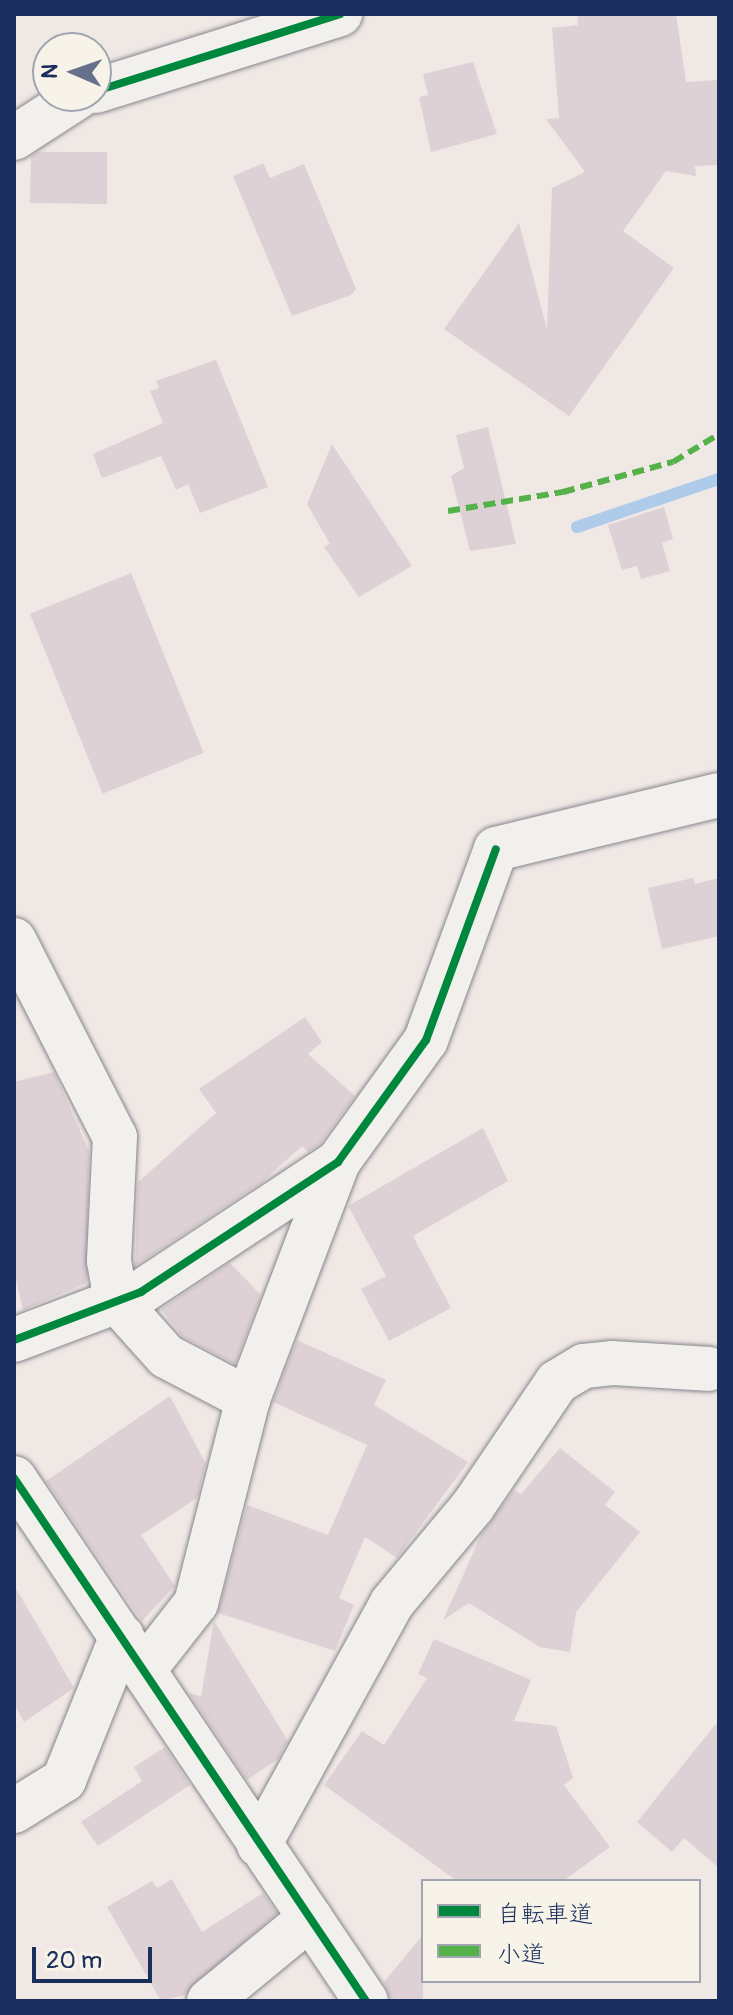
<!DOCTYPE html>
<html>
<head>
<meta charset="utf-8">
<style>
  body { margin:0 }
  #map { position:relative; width:733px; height:2015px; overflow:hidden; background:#f0e8e5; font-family:Pangolin,"Klee One",sans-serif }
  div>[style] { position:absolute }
  .stream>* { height:12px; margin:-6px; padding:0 6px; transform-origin:6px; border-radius:6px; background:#afcbea }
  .building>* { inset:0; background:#ded1d5; transform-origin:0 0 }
  .roads { filter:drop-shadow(0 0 2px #87878f) drop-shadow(0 0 2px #87878f) }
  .minor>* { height:44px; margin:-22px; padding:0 22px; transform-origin:22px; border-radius:22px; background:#f2f0ec }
  .quiet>* { height:6px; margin-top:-3px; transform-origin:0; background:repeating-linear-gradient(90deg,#55b248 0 12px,transparent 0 18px) }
  .cycleway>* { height:8px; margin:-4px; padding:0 4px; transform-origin:4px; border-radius:4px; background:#00873e }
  span { translate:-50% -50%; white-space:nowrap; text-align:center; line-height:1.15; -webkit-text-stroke:6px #f7f3e8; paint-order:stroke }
  .frame { position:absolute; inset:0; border:16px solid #1b2f5e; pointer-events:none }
  .legend { position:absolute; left:421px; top:1879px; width:280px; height:104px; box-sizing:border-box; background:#f7f3e8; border:2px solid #9fa5b1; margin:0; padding:10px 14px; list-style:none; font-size:24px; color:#1b2f5e }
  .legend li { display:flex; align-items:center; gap:16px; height:40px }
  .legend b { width:40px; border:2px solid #9fa5b1 }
  .north { position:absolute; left:32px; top:32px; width:80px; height:80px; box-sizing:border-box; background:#f7f3e8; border:2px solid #9fa5b1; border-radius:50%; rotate:272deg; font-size:22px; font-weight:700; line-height:32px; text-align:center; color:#1b2f5e }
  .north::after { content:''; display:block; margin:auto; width:28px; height:36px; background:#66708d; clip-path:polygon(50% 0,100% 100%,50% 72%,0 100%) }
  .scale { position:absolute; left:32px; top:1947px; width:120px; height:36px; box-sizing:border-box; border:4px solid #1b2f5e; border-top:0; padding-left:10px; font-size:24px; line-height:28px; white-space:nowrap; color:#1b2f5e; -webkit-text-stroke:6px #f7f3e8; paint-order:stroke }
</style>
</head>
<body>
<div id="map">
  <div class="stream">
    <div style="left:577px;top:527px;width:150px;rotate:-18.7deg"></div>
  </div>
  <div class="building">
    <div style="clip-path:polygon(577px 14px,676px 14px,686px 82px,719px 80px,719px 165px,695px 166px,696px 176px,666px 171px,623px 231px,674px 268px,569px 416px,444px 329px,519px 223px,547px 329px,552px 188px,585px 172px,546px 119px,559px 118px,552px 28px,578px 25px)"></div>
    <div style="clip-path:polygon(473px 62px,497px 134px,431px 152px,419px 97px,428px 95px,423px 74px)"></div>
    <div style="clip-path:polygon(38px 152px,107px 152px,107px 204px,30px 203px,31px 157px)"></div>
    <div style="clip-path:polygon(263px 163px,270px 178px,304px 164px,356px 289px,351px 295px,292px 316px,233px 176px)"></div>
    <div style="clip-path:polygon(216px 360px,268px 487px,200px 513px,188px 484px,176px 490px,161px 456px,102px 478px,93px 454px,163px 423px,150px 391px,159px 388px,156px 381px)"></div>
    <div style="clip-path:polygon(488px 427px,516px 544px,470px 551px,451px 476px,464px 468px,456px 435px)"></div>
    <div style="clip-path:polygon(332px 444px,412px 566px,359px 597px,324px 547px,330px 544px,307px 504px)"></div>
    <div style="clip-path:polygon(664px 507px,673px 539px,662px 543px,670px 571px,641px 579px,637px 566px,622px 570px,608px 525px)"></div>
    <div style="left:131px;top:573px;width:194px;height:109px;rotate:68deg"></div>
    <div style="clip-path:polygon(693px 878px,695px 884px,719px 878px,719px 936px,662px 949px,648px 888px)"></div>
    <div style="clip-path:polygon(305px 1017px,322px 1042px,308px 1054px,355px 1096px,320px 1144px,308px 1152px,302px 1146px,262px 1182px,135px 1266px,138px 1182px,216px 1113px,199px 1089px)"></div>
    <div style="clip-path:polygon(54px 1072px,89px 1151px,87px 1283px,23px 1310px,14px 1271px,14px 1082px)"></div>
    <div style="clip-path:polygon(483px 1128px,508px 1181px,413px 1236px,451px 1308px,389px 1341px,361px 1289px,386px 1276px,348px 1206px)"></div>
    <div style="clip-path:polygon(230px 1263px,261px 1295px,235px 1364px,182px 1336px,161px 1309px)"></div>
    <div style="clip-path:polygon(297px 1340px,386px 1380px,374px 1405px,468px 1462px,397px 1558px,365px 1537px,339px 1598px,354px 1605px,335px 1651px,218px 1613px,247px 1505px,328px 1535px,367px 1445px,273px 1402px)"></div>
    <div style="clip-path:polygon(170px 1396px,206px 1464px,197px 1498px,141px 1535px,175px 1586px,142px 1621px,46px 1481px)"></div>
    <div style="clip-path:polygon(560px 1448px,615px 1492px,605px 1505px,640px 1532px,576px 1612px,570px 1652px,540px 1647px,469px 1603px,443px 1620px,481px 1535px,514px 1490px,521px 1494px)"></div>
    <div style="clip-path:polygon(14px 1585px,74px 1688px,24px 1722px,14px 1704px)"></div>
    <div style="clip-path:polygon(214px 1621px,288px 1741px,278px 1759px,247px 1780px,189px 1693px,201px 1696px)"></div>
    <div style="clip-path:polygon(434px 1639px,531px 1680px,514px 1721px,556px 1726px,573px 1778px,564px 1785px,610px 1847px,563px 1881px,457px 1881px,324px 1785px,362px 1731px,384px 1745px,427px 1678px,418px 1674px)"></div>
    <div style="clip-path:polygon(719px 1720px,719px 1868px,684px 1838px,672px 1852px,637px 1822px)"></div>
    <div style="clip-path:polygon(165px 1747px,190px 1785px,98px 1846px,81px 1822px,142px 1781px,134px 1767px)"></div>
    <div style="clip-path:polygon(172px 1879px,202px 1932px,263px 1893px,277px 1913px,185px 1995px,161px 2001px,107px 1907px,152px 1881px,157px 1888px)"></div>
    <div style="clip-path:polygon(423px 1935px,423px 2001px,391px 2001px,384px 1982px)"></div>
  </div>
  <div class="roads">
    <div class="minor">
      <div style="left:96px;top:91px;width:256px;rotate:-17.5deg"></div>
      <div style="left:14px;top:138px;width:77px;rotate:-32.9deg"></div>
      <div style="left:14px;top:940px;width:221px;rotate:62.9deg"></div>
      <div style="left:115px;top:1137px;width:124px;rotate:92.8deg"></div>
      <div style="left:109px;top:1261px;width:40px;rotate:80deg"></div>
      <div style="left:116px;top:1300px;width:75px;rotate:48.2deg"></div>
      <div style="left:166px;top:1356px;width:93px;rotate:27.7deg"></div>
      <div style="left:14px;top:1340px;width:136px;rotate:-20.7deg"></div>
      <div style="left:141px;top:1292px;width:236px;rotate:-33.4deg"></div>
      <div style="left:338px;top:1162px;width:150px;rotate:-54.2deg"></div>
      <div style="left:426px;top:1040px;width:203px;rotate:-69.9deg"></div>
      <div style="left:496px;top:849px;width:229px;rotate:-13.6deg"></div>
      <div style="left:14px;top:1478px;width:630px;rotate:56.06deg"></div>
      <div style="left:146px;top:1667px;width:81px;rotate:-52deg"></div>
      <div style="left:196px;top:1603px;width:211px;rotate:-75.7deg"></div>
      <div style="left:248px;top:1399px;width:254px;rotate:-69.2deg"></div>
      <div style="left:14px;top:1811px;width:59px;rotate:-31.8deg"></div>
      <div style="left:64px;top:1780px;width:155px;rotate:-68.1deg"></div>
      <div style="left:259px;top:1845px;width:276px;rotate:-61.2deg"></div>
      <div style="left:392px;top:1603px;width:126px;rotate:-50.1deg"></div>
      <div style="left:473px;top:1506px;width:150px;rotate:-55.9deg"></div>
      <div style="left:557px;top:1382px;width:31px;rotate:-31deg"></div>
      <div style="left:584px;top:1366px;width:28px;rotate:-6deg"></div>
      <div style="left:612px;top:1363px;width:97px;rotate:3.5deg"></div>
      <div style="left:209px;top:2001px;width:131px;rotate:-39.4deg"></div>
    </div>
  </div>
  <div class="quiet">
    <div style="left:448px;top:511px;width:117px;rotate:-9.4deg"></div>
    <div style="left:563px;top:492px;width:114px;rotate:-15.3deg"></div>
    <div style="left:673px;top:462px;width:54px;rotate:-31.3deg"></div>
  </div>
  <div class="cycleway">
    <div style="left:96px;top:91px;width:256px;rotate:-17.5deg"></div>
    <div style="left:14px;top:1340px;width:136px;rotate:-20.7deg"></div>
    <div style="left:141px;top:1292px;width:236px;rotate:-33.4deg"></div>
    <div style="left:338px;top:1162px;width:150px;rotate:-54.2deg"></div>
    <div style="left:426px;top:1040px;width:203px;rotate:-69.9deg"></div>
    <div style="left:14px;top:1478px;width:630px;rotate:56.06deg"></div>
  </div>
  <div class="frame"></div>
  <ul class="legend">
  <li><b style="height:10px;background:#00873e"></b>自転車道</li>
  <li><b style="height:10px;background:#55b248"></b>小道</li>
  </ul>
  <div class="north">N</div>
  <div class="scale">20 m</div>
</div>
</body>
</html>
